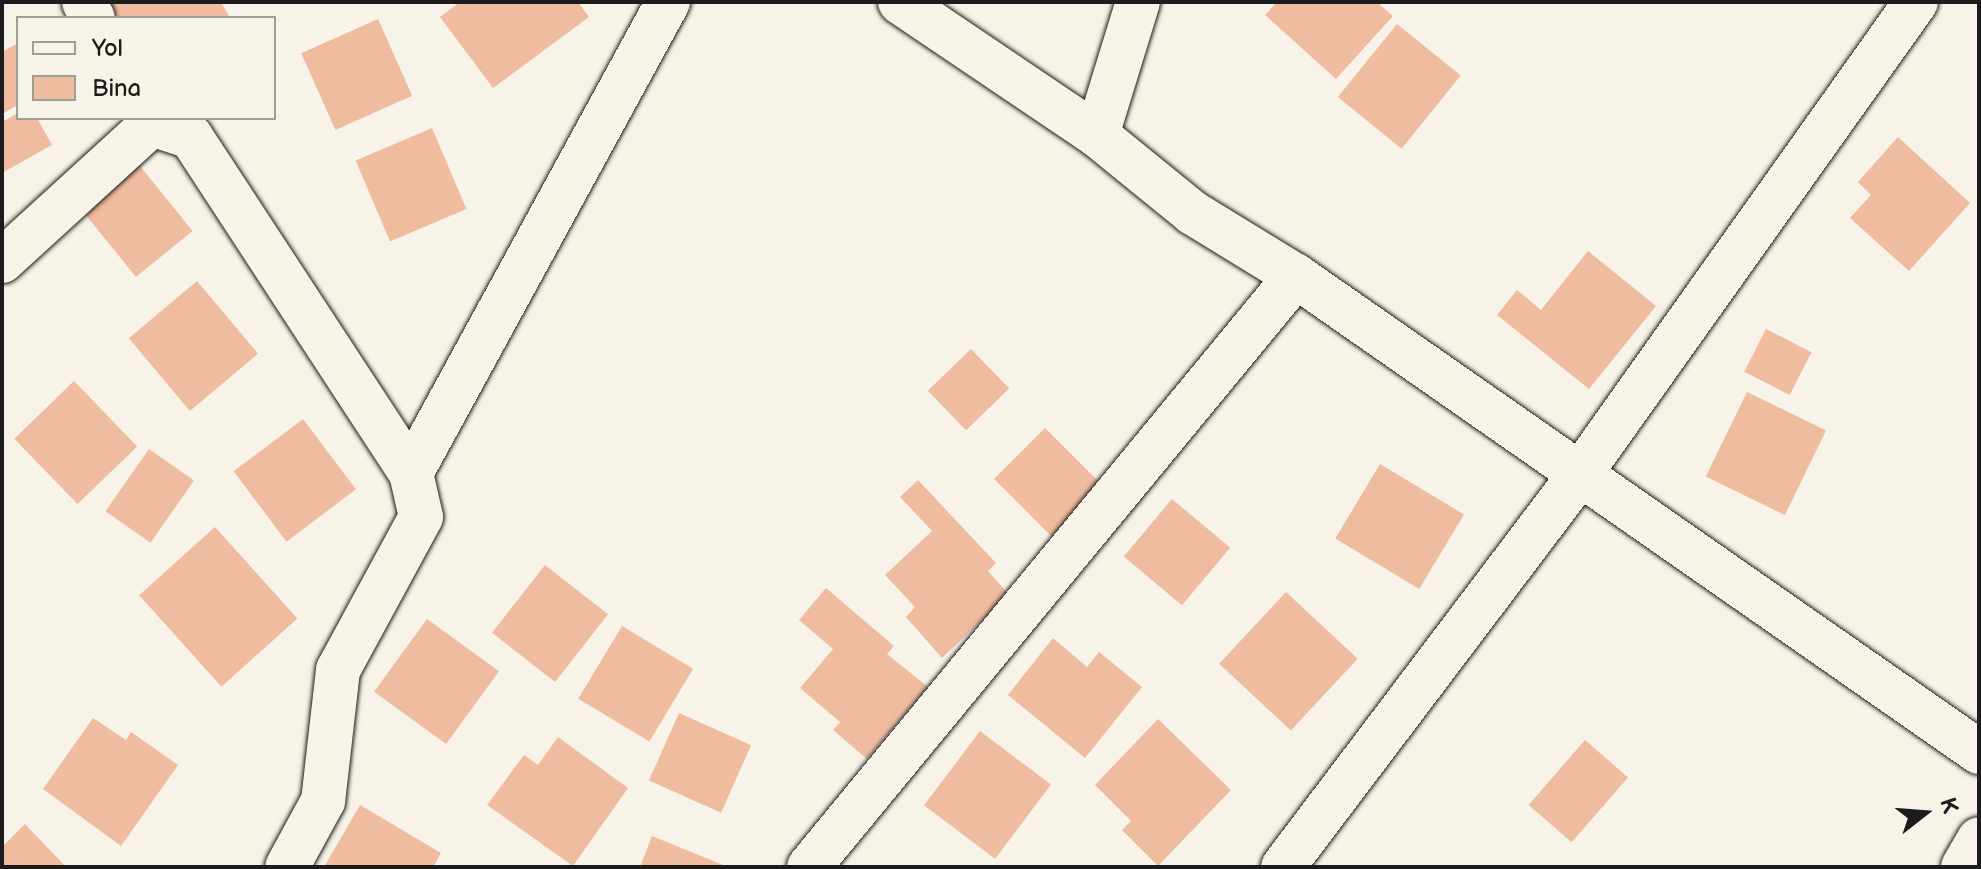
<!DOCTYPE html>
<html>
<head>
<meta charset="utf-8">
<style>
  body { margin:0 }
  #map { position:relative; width:1981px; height:869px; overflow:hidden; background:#f7f3e8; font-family:"Balsamiq Sans",sans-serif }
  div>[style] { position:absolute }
  .building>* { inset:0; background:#efbca0; transform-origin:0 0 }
  .roads { filter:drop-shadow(0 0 2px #1c1c1c) drop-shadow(0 0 2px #1c1c1c) }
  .street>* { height:44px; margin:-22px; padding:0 22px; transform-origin:22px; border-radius:22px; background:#f7f3e8 }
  span { translate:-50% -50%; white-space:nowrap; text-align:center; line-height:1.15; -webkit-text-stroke:6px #f7f3e8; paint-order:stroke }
  .frame { position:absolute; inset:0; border:4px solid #1c1c1c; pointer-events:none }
  .legend { position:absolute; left:16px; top:16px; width:260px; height:104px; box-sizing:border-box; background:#f7f3e8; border:2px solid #9f9d96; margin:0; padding:10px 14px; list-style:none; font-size:24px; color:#1c1c1c }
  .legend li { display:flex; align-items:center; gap:16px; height:40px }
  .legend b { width:40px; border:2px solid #9f9d96 }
  .north { position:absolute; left:1885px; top:773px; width:80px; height:80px; -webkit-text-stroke:6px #f7f3e8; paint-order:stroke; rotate:73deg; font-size:22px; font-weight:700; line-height:32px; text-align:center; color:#1c1c1c }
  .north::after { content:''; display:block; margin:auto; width:28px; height:36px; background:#1c1c1c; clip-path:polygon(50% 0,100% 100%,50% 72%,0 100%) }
</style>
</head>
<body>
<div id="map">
  <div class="building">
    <div style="clip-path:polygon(105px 2px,221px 2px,230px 18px,114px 18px)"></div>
    <div style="clip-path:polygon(460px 2px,578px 2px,589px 17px,493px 88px,440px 17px)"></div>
    <div style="clip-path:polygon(1277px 2px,1377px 2px,1393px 16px,1336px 79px,1265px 15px)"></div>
    <div style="left:378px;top:19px;width:84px;height:84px;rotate:66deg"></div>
    <div style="left:1397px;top:24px;width:82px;height:94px;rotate:39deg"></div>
    <div style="clip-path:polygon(18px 43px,18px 105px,2px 114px,2px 52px)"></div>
    <div style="clip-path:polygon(18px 113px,37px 118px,52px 145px,2px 173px,2px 122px)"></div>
    <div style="left:432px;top:128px;width:88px;height:83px;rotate:67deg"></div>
    <div style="clip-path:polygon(1898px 137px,1970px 203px,1909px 271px,1850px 218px,1871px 195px,1858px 182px)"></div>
    <div style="left:136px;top:161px;width:90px;height:73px;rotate:51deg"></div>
    <div style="clip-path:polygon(1588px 251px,1656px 306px,1589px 389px,1497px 315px,1517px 290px,1541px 310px)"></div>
    <div style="left:197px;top:281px;width:95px;height:89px;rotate:50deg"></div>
    <div style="left:1766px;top:329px;width:51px;height:48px;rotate:27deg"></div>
    <div style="left:971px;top:349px;width:55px;height:60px;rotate:46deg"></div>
    <div style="left:74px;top:381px;width:91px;height:83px;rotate:46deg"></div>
    <div style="left:1747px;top:392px;width:88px;height:94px;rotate:26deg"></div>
    <div style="left:303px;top:419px;width:88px;height:87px;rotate:53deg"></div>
    <div style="left:1045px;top:428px;width:88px;height:72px;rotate:45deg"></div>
    <div style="left:149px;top:449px;width:55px;height:76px;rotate:35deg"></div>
    <div style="left:1380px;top:464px;width:98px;height:87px;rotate:31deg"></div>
    <div style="clip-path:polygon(918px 480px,996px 563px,988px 571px,1009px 595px,942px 658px,906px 617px,915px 607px,885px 575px,932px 531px,900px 497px)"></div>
    <div style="left:1172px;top:499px;width:76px;height:75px;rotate:40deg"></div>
    <div style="left:215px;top:527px;width:123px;height:102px;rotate:48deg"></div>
    <div style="left:545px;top:565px;width:80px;height:86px;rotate:38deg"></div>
    <div style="clip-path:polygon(826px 588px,894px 646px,887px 654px,928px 687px,867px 759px,833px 730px,840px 722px,800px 688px,833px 649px,799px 620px)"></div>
    <div style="left:1286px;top:592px;width:98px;height:98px;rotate:43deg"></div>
    <div style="left:427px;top:619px;width:89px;height:90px;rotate:36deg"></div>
    <div style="left:622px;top:626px;width:83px;height:85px;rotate:31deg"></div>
    <div style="clip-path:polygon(1053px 638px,1087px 667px,1099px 652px,1142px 687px,1085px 758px,1008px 695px)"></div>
    <div style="left:679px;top:713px;width:79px;height:74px;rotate:24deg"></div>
    <div style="clip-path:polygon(93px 718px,126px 740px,131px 732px,178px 765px,121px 846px,43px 789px)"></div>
    <div style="clip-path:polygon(1158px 719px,1231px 790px,1158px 866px,1122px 830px,1131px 821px,1095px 785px)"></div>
    <div style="left:980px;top:731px;width:89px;height:93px;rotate:37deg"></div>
    <div style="clip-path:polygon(558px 737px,628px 788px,573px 866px,487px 805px,524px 755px,538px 765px)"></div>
    <div style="left:1585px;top:740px;width:57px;height:86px;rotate:41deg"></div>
    <div style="clip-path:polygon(360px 805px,441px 853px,433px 867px,324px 867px)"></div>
    <div style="clip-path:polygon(25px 824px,66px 867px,2px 867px,2px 847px)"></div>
    <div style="clip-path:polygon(652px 836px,728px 867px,640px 867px)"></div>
  </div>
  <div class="roads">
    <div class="street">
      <div style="left:84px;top:2px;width:18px;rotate:61deg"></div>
      <div style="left:900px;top:2px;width:238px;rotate:34deg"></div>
      <div style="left:1097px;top:135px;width:124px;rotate:39.1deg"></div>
      <div style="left:1193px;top:213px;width:121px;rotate:31.5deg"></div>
      <div style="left:1296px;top:276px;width:833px;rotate:34.87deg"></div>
      <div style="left:1097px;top:135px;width:139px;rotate:-72.9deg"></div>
      <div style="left:2px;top:261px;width:203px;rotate:-42.4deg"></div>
      <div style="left:152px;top:124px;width:41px;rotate:18.4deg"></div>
      <div style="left:191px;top:137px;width:402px;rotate:56.8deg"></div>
      <div style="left:411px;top:473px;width:45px;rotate:77.2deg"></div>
      <div style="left:421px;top:517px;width:174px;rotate:118.5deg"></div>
      <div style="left:338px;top:670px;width:132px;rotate:96.5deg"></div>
      <div style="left:323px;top:801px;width:75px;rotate:118.6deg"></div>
      <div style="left:411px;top:473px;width:537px;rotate:-61.38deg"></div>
      <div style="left:809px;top:867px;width:766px;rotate:-50.51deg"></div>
      <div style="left:1283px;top:867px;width:489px;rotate:-52.9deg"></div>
      <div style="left:1578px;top:477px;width:583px;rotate:-54.57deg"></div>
      <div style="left:1963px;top:867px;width:32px;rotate:-60deg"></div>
    </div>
  </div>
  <div class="frame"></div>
  <ul class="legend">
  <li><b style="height:10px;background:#f7f3e8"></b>Yol</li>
  <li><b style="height:22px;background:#efbca0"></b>Bina</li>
  </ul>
  <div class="north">K</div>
</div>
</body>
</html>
